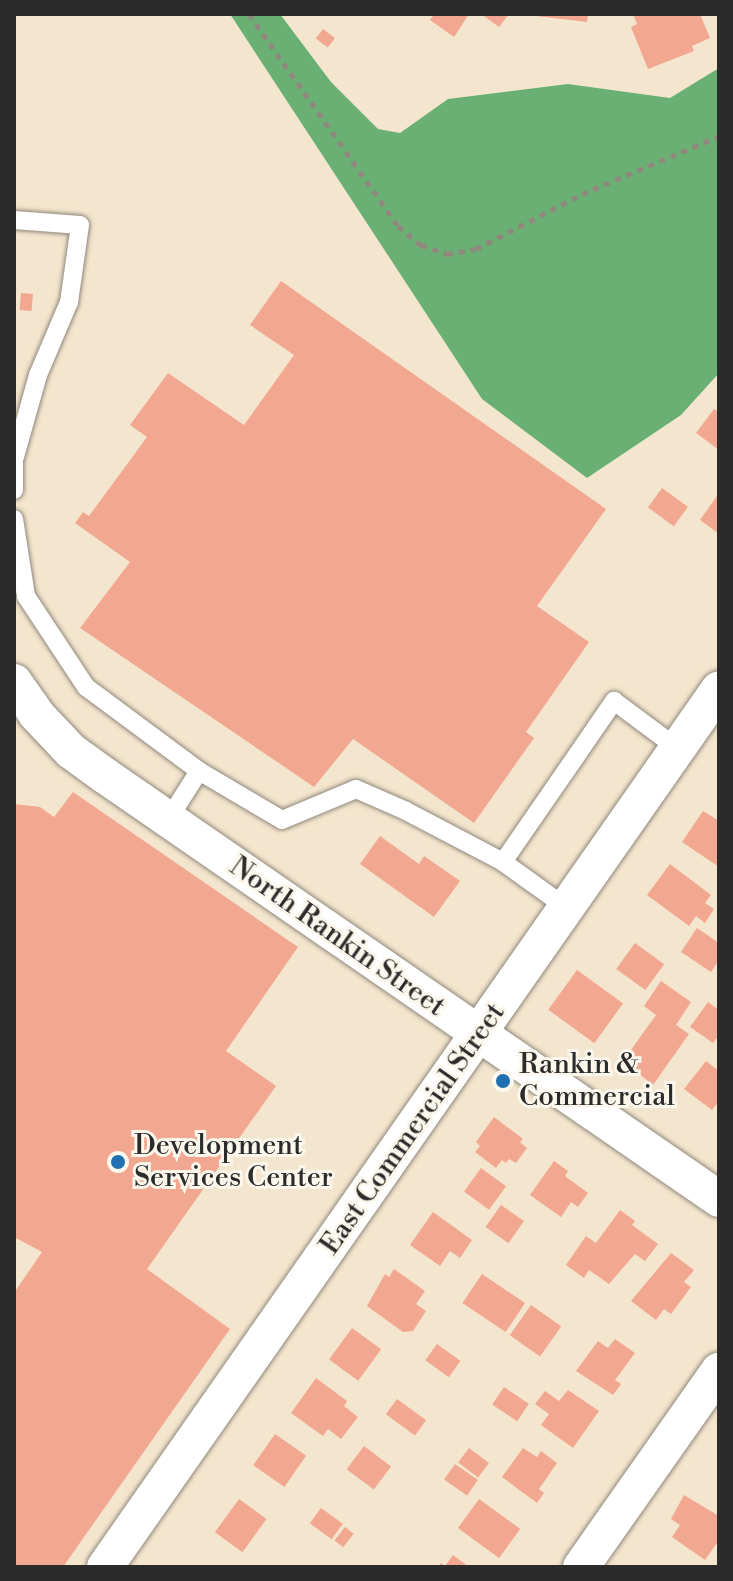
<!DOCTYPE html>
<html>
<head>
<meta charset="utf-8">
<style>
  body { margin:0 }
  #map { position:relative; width:733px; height:1581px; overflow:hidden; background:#f4e6ce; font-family:"Libre Bodoni",serif }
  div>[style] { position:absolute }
  .forest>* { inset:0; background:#6ab075 }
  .building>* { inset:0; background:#f2a790; transform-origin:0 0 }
  .path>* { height:5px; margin-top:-2.5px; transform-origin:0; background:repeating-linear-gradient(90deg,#90887c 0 6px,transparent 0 12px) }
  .roads { filter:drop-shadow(0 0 2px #90887c) drop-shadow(0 0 2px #90887c) }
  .lane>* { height:18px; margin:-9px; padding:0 9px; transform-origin:9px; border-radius:9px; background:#fff }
  .street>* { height:36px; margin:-18px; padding:0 18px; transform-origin:18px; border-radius:18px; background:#fff }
  .dots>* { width:22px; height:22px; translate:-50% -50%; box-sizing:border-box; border:4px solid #fbf7ec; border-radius:50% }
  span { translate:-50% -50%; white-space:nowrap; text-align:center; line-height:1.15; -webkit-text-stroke:6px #fbf7ec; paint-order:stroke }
  .street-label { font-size:28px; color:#2b2b2b }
  .poi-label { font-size:28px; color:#2b2b2b }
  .left { translate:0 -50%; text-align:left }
  .frame { position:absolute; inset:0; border:16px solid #2b2b2b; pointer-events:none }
</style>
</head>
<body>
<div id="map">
  <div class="forest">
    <div style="clip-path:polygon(230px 14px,280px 14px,331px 82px,378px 129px,400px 133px,448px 99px,568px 84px,670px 98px,719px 68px,719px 373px,681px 415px,587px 478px,482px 399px)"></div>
  </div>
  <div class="building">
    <div style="clip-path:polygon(434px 14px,469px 14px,454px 37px,430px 20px)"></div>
    <div style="clip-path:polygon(481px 14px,509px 14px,499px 27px)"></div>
    <div style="clip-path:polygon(536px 14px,588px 14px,587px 22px,536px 16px)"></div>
    <div style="clip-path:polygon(633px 14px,700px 14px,710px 38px,692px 46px,694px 51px,648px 69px,631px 27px,637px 24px)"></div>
    <div style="left:323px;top:29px;width:15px;height:12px;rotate:37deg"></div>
    <div style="clip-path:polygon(281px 281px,606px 509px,537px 606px,589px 642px,526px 732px,534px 738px,474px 823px,353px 739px,314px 787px,80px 628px,130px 562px,75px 523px,83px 512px,89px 516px,147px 437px,130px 425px,168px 373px,244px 425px,294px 355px,250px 325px)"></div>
    <div style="left:21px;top:293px;width:12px;height:17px;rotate:5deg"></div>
    <div style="clip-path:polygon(714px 409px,719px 412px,719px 450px,696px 433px)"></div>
    <div style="left:662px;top:488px;width:32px;height:24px;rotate:36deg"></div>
    <div style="clip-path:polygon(719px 493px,719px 534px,700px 520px)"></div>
    <div style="clip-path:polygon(73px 792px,298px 947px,226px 1051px,276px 1086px,147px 1269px,230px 1329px,63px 1567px,14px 1567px,14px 1293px,42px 1252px,14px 1237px,14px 804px,40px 807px,54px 817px)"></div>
    <div style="clip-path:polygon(703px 811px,719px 821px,719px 867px,682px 842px)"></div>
    <div style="clip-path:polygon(380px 836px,419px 864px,424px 856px,460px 881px,434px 917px,360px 864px)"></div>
    <div style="clip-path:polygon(670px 864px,711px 895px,705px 903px,714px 909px,705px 923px,696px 916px,689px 926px,647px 895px)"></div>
    <div style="clip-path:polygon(697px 928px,719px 943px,719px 960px,711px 972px,681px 952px)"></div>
    <div style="left:635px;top:943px;width:36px;height:32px;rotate:36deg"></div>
    <div style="left:577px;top:970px;width:57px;height:49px;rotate:36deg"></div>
    <div style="clip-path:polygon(661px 981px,691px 1002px,676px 1025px,689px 1034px,653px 1085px,623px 1061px,656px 1015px,644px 1006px)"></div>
    <div style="clip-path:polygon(708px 1002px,719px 1010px,719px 1035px,713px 1043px,690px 1027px)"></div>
    <div style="clip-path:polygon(706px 1061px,719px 1071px,719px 1101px,712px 1110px,684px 1089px)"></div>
    <div style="clip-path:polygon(494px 1117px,523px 1139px,520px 1142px,527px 1148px,516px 1163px,509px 1159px,506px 1163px,502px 1160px,496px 1168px,475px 1152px,480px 1146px,476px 1142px)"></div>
    <div style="clip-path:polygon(554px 1161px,568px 1171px,565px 1176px,588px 1193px,578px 1207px,571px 1202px,561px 1217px,530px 1195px)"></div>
    <div style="left:481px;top:1168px;width:31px;height:29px;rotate:36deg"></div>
    <div style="left:501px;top:1205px;width:28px;height:27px;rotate:35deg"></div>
    <div style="clip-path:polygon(620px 1210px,635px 1221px,632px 1225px,658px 1244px,645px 1261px,635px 1254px,609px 1284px,589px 1270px,584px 1278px,566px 1265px,586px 1236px,596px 1243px)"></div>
    <div style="clip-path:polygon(433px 1212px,472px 1240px,460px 1258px,450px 1251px,440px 1266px,410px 1245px)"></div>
    <div style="clip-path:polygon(671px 1253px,694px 1270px,684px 1282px,691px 1287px,671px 1314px,664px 1309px,656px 1320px,631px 1301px)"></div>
    <div style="clip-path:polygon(394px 1269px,425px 1291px,416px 1304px,426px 1311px,413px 1331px,403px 1332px,367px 1306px,385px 1274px,389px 1277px)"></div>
    <div style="left:482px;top:1274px;width:52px;height:35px;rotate:34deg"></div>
    <div style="left:531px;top:1305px;width:37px;height:37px;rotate:35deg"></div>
    <div style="left:352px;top:1328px;width:36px;height:39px;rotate:36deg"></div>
    <div style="clip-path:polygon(615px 1339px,635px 1353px,615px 1380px,621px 1384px,613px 1395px,576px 1371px,598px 1341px,608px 1348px)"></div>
    <div style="left:437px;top:1344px;width:29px;height:20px;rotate:36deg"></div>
    <div style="clip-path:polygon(316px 1378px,347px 1401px,344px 1406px,358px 1417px,341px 1439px,328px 1429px,323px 1436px,291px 1413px)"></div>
    <div style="left:504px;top:1387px;width:30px;height:21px;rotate:34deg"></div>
    <div style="clip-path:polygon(568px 1390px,599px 1411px,573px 1448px,541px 1425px,549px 1414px,535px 1404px,545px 1391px,559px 1401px)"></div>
    <div style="left:397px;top:1399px;width:36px;height:19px;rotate:36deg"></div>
    <div style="left:275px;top:1434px;width:38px;height:38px;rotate:35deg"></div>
    <div style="left:364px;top:1446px;width:34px;height:29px;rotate:37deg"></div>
    <div style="left:469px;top:1448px;width:25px;height:18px;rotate:37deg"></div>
    <div style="clip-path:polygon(523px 1448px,537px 1457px,541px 1451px,557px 1463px,539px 1489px,544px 1493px,537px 1503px,502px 1477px)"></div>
    <div style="left:455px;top:1464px;width:28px;height:19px;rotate:35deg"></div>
    <div style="clip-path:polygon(684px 1495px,719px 1516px,719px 1540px,705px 1560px,672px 1537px,680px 1525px,671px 1519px)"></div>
    <div style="left:239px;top:1499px;width:34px;height:41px;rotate:36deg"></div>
    <div style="left:479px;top:1499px;width:51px;height:36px;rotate:36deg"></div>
    <div style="left:321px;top:1508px;width:27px;height:19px;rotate:36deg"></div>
    <div style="left:345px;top:1527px;width:11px;height:17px;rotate:38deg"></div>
    <div style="clip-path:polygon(453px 1555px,469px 1567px,438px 1567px,441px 1563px,445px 1566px)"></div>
  </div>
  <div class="path">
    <div style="left:249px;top:14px;width:259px;rotate:54.9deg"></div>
    <div style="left:398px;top:226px;width:30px;rotate:40deg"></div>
    <div style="left:421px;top:245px;width:28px;rotate:19deg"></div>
    <div style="left:447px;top:254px;width:29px;rotate:-10deg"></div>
    <div style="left:476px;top:249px;width:119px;rotate:-27.4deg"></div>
    <div style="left:582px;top:194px;width:149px;rotate:-22.9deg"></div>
  </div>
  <div class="roads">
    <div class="lane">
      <div style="left:14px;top:220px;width:66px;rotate:4.3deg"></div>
      <div style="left:80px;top:225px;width:78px;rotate:98.1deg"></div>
      <div style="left:69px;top:302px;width:79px;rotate:113deg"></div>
      <div style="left:38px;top:375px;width:85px;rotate:105.7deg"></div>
      <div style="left:14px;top:457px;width:33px;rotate:90deg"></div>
      <div style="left:14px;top:519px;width:78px;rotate:81.1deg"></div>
      <div style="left:26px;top:596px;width:109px;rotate:56.6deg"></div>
      <div style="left:86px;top:687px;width:141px;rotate:36.6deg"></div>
      <div style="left:168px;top:820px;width:58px;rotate:-57.7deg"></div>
      <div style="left:199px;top:771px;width:96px;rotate:30.6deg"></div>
      <div style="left:282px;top:820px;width:80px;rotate:-22.7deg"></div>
      <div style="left:356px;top:789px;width:55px;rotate:23.7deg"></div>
      <div style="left:406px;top:811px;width:110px;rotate:27.7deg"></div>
      <div style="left:567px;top:908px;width:79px;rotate:-144.3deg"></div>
      <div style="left:503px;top:862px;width:196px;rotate:-55.4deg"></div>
      <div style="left:614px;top:701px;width:79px;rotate:36.7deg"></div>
    </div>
    <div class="street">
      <div style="left:14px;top:682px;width:39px;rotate:55deg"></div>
      <div style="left:36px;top:714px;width:51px;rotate:46.6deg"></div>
      <div style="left:71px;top:751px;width:41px;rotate:36deg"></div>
      <div style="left:104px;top:775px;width:747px;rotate:34.58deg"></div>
      <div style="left:105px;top:1567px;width:1071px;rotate:-55.03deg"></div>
      <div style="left:581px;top:1567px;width:240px;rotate:-54.9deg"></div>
    </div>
  </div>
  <div class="dots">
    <div style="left:503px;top:1081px;background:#1f6fb2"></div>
    <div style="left:118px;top:1162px;background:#1f6fb2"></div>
  </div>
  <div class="street-label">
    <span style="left:337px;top:937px;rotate:35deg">North Rankin Street</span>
    <span style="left:413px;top:1129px;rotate:-55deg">East Commercial Street</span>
  </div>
  <div class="poi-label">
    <span class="left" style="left:519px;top:1081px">Rankin &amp;<br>Commercial</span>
    <span class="left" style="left:134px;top:1162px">Development<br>Services Center</span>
  </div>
  <div class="frame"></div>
</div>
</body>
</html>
